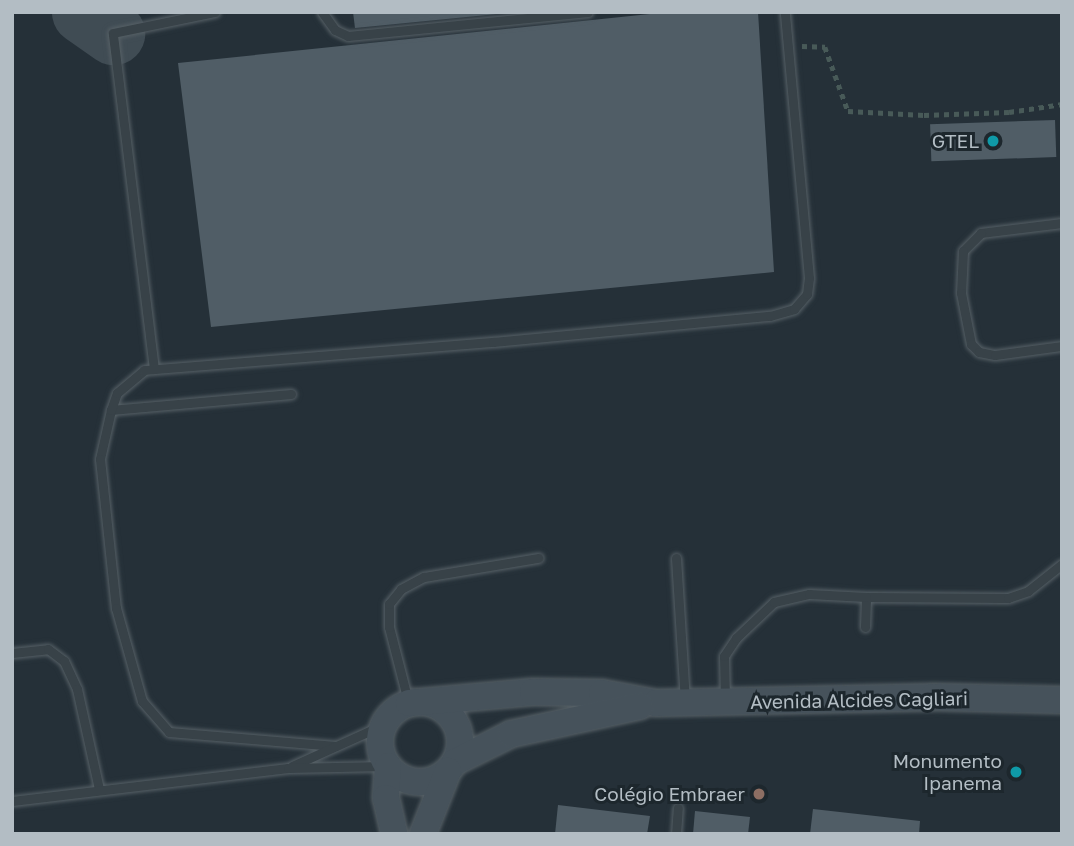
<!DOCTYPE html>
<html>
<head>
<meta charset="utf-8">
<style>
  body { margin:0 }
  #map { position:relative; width:1074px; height:846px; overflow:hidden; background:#253038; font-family:"Golos Text",sans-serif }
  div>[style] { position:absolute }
  .taxiway>* { height:63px; margin:-31.5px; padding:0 31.5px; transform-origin:31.5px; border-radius:31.5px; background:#404c54 }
  .building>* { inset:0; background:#505d66; transform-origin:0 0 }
  .path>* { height:4.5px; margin-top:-2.25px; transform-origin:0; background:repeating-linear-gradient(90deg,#485a58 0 5px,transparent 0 10px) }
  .roads { filter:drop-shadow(0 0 2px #566066) drop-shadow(0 0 2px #566066) }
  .service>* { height:9px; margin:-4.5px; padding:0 4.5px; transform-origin:4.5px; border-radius:4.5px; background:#384248 }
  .secondary>* { height:26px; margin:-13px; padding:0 13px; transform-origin:13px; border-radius:13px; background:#46525b }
  .secondary>.ring { margin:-13px; padding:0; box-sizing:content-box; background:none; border:26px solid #46525b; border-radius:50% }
  .dots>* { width:19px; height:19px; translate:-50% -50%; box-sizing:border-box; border:4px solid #1d272d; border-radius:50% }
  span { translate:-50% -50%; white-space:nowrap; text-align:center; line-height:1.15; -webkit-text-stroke:6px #1d272d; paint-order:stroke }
  .poi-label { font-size:19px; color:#b3bdc4 }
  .right { translate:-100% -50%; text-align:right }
  .street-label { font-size:19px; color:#b3bdc4 }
  .frame { position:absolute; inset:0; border:14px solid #b3bdc4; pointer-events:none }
</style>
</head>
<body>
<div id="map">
  <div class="taxiway">
    <div style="left:83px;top:12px;width:37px;rotate:35deg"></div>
  </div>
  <div class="building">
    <div style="clip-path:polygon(353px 12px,497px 12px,497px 14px,355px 28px)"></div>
    <div style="clip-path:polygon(669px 12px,758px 12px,774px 272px,211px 327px,178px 63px)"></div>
    <div style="left:1055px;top:120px;width:37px;height:125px;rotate:88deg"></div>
    <div style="clip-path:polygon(558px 805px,650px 816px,647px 834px,555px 834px)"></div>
    <div style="clip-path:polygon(813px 809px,920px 821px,919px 834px,810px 834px)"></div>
    <div style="clip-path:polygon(695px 811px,750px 817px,748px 834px,693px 834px)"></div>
  </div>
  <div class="path">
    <div style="left:802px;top:46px;width:23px;rotate:2deg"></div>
    <div style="left:825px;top:47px;width:68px;rotate:70.2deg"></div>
    <div style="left:848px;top:111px;width:76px;rotate:3deg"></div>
    <div style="left:924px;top:115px;width:85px;rotate:-2deg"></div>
    <div style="left:1009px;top:112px;width:54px;rotate:-8.6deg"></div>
  </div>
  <div class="roads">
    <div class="service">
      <div style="left:322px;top:12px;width:22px;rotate:54deg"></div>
      <div style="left:335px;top:30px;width:14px;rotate:25deg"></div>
      <div style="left:348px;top:36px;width:241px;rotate:-5.7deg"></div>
      <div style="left:1062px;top:223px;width:82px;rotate:173deg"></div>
      <div style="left:981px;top:233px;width:25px;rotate:135deg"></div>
      <div style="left:963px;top:251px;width:42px;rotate:92.7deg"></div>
      <div style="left:961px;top:293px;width:52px;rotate:78.9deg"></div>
      <div style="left:971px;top:344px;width:11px;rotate:45deg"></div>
      <div style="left:979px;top:352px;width:16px;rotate:11deg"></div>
      <div style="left:995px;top:355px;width:68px;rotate:-7.7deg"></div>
      <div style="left:154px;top:369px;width:338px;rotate:-97deg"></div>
      <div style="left:113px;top:33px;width:104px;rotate:-11.6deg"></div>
      <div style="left:291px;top:394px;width:181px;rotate:174.9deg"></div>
      <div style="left:111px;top:410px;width:50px;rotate:102.7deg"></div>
      <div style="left:100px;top:459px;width:150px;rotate:83.9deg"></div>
      <div style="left:116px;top:608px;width:97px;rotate:74.4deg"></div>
      <div style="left:142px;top:701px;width:41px;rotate:48.9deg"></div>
      <div style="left:169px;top:732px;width:167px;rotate:4.8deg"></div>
      <div style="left:111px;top:410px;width:18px;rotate:-71deg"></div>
      <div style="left:117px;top:393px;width:35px;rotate:-40deg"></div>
      <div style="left:144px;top:370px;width:350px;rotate:-4.6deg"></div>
      <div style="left:493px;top:342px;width:278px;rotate:-5.4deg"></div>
      <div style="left:770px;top:316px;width:25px;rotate:-16deg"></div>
      <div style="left:794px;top:309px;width:20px;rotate:-49deg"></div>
      <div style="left:807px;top:294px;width:16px;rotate:-83deg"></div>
      <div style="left:809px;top:278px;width:267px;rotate:-95.2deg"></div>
      <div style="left:676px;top:558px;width:143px;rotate:86.4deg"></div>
      <div style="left:865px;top:627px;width:30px;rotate:-88deg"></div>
      <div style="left:866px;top:597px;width:142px;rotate:0.4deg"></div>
      <div style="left:1008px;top:598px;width:21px;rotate:-19deg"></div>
      <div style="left:1028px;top:591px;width:43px;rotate:-38.5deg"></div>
      <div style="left:12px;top:653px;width:36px;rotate:-6deg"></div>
      <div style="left:48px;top:649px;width:20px;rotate:37deg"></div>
      <div style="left:64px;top:661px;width:31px;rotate:65deg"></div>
      <div style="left:77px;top:689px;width:102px;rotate:77.6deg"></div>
      <div style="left:725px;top:700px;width:44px;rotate:-91.3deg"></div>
      <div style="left:724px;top:656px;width:22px;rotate:-56deg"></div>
      <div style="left:736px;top:638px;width:52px;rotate:-43.5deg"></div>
      <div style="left:774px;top:602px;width:36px;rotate:-13deg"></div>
      <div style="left:809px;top:594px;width:57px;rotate:3deg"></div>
      <div style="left:408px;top:701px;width:76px;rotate:-104.4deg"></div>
      <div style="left:389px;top:627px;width:23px;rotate:-90deg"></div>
      <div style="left:389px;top:604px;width:19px;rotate:-51deg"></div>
      <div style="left:401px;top:589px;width:26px;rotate:-28deg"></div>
      <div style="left:424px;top:577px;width:116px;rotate:-9.5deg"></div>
      <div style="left:292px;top:766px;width:100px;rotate:-24.3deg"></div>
      <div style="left:12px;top:801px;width:278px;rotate:-6.8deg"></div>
      <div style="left:288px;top:768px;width:98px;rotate:-1.2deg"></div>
      <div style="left:676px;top:834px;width:26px;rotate:-86deg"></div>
    </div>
    <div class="secondary">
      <div class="ring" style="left:380px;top:702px;width:54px;height:54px"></div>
      <div style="left:409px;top:703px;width:124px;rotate:-5.1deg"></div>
      <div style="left:533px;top:692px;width:69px;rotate:0.8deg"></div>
      <div style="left:602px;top:693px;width:55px;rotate:10.5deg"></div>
      <div style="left:656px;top:703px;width:277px;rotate:-1.2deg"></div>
      <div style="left:933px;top:697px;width:129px;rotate:1.3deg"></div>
      <div style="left:455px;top:762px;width:63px;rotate:-26.6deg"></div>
      <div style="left:511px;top:734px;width:132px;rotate:-12.2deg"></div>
      <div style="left:388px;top:766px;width:32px;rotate:94deg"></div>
      <div style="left:386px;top:798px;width:37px;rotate:77deg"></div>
      <div style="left:423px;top:834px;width:68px;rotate:-68.4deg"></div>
    </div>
  </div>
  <div class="dots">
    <div style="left:993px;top:141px;background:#0f9aa8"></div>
    <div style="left:1016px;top:772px;background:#0f9aa8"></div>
    <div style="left:759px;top:794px;background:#8d6e63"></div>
  </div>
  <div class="poi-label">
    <span class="right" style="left:979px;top:141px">GTEL</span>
    <span class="right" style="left:1002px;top:772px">Monumento<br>Ipanema</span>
    <span class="right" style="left:745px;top:794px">Colégio Embraer</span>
  </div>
  <div class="street-label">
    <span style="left:859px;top:700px;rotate:-1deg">Avenida Alcides Cagliari</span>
  </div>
  <div class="frame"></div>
</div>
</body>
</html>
